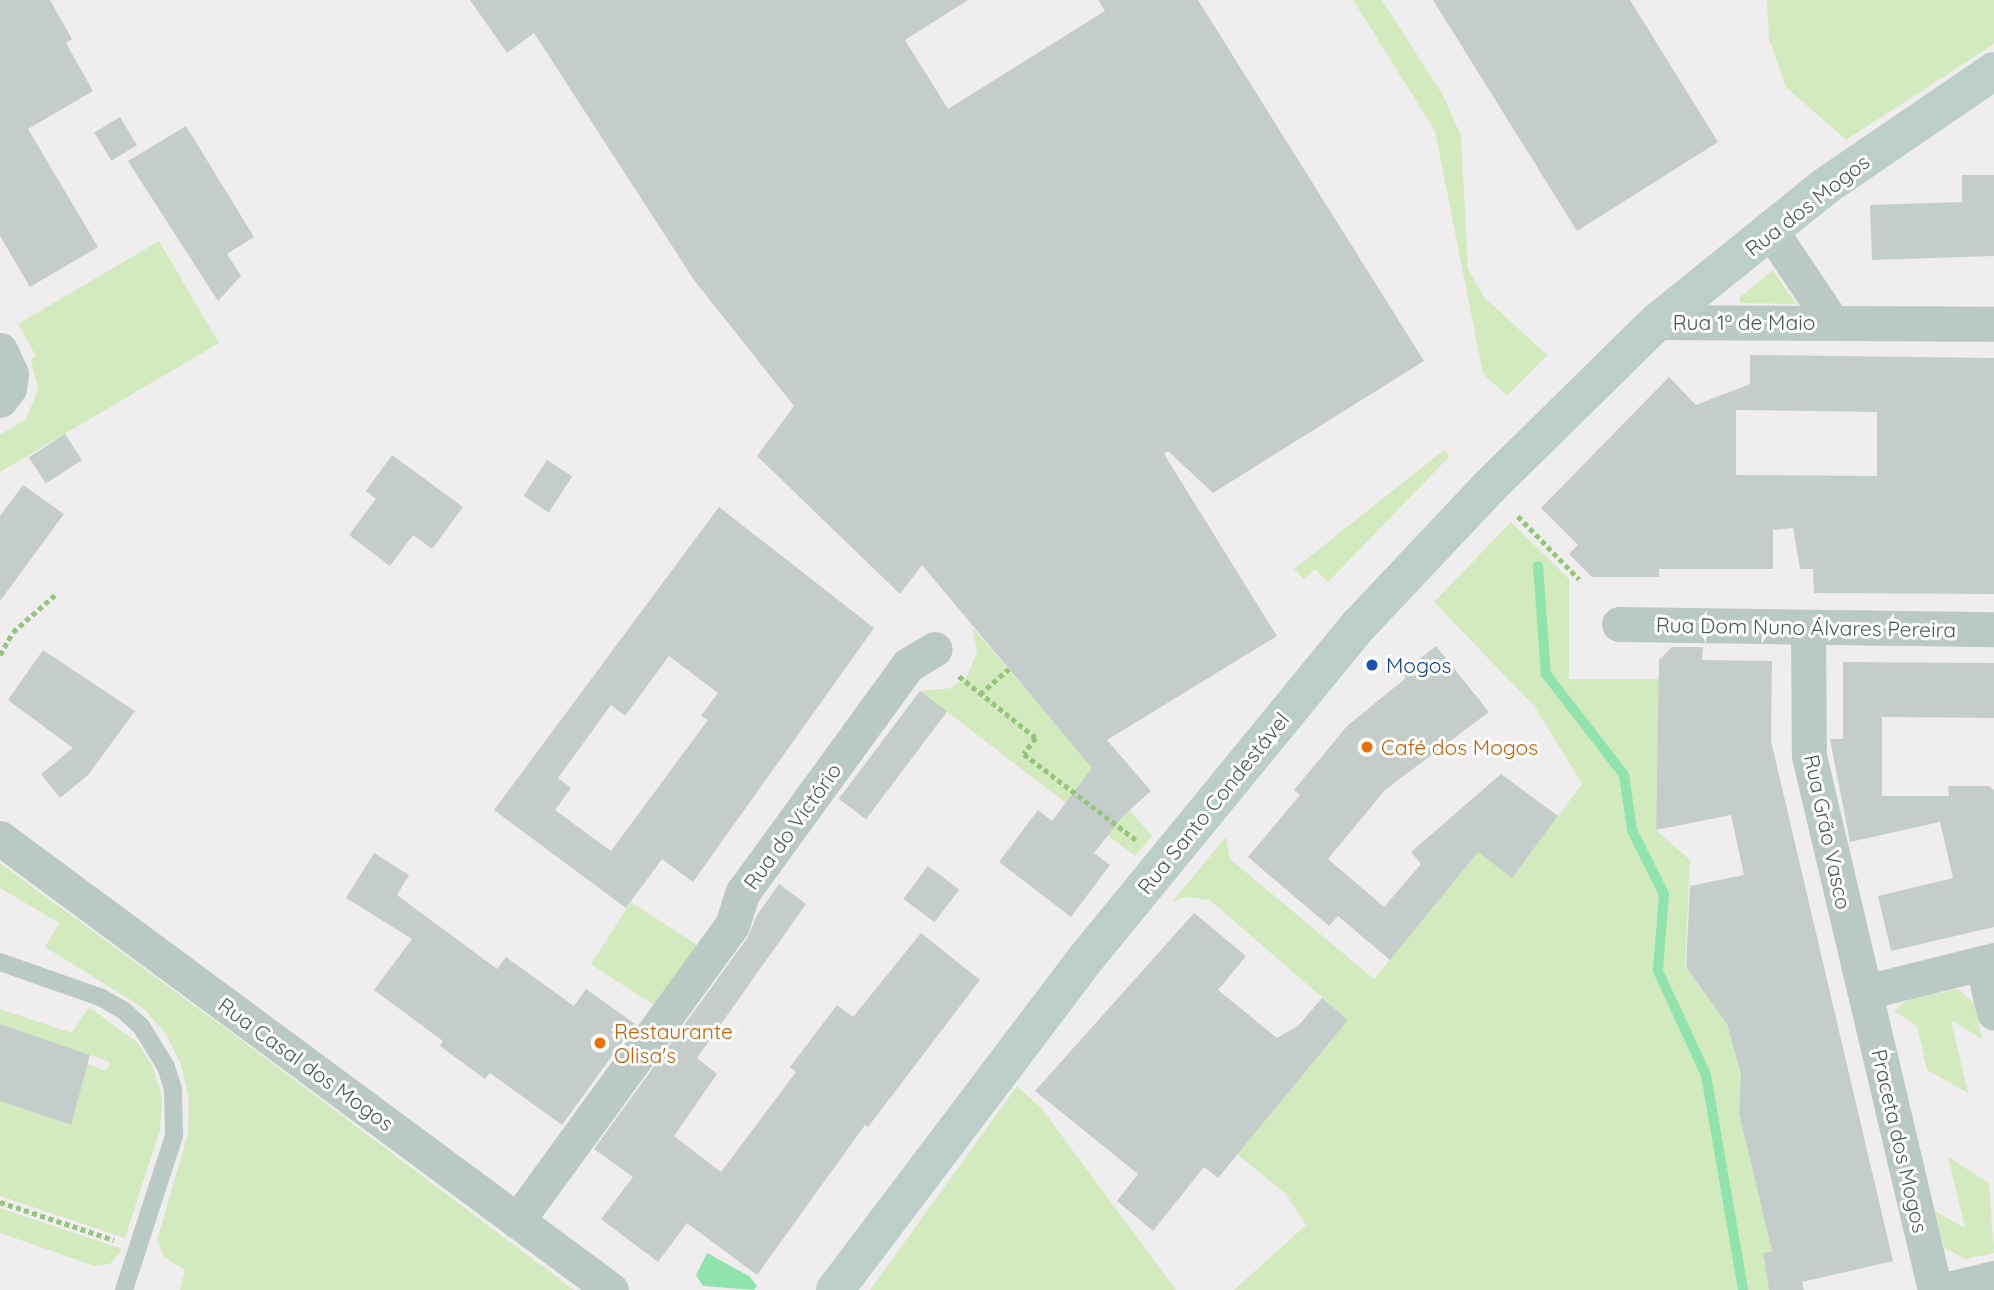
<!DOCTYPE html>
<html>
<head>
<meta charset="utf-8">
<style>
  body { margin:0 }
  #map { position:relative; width:1994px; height:1290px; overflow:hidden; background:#f0edef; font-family:Quicksand,sans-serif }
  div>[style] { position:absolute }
  .green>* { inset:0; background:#d3eabf; transform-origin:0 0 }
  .water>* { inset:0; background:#91e3ad }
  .stream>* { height:10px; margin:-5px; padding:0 5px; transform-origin:5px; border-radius:5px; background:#91e3ad }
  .building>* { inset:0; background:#c5cdcb; transform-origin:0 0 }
  .path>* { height:4.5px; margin-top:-2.25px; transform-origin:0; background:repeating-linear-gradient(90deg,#95c47b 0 5px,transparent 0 8.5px) }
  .lane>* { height:18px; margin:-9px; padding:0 9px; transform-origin:9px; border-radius:9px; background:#bac9c3 }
  .street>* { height:35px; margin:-17.5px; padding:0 17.5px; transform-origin:17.5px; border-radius:17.5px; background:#bac9c3 }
  .secondary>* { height:38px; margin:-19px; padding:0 19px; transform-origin:19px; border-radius:19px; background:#bbcec7 }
  .dots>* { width:19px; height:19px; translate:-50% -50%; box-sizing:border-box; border:4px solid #fff; border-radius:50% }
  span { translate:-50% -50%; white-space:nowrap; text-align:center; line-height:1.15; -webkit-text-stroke:6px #fff; paint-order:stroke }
  .street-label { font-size:21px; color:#475952 }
  .transit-label { font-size:21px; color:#164399 }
  .left { translate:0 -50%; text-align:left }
  .food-label { font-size:21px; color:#c56008 }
</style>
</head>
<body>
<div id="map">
  <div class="green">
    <div style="clip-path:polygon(1353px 0,1382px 0,1444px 97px,1461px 136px,1468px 269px,1484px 297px,1547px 355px,1507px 396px,1483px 374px,1435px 131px)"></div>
    <div style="clip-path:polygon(1767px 0,1994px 0,1994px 44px,1846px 140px,1786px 87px,1769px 39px)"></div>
    <div style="clip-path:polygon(159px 241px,219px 343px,0 472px,0 435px,26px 419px,38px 390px,31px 359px,36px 356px,18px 324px)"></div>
    <div style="clip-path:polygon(1773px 270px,1796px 304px,1740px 303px,1740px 297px)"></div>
    <div style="clip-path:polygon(1444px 450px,1450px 456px,1328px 582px,1315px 569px,1304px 579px,1294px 569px)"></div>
    <div style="clip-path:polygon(1511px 522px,1569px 579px,1569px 679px,1659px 679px,1656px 830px,1690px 860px,1685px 966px,1727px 1024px,1741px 1075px,1739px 1113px,1772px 1250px,1763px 1253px,1769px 1290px,1234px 1290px,1306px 1225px,1286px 1194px,1237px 1154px,1348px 1020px,1210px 900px,1186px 897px,1172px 902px,1226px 837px,1230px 859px,1374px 979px,1478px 852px,1512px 877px,1582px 784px,1535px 707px,1434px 602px)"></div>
    <div style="clip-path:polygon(972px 627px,1152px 836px,1135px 856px,920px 691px,952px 688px,968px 675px,977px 651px)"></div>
    <div style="clip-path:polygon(0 863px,248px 1045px,574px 1290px,180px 1290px,185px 1270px,164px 1257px,157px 1240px,188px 1134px,189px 1100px,181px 1065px,166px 1034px,142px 1007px,45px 947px,59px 923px,0 888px)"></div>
    <div style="left:631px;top:902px;width:82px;height:74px;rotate:33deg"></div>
    <div style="clip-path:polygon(1958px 989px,1974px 1003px,1982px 1039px,1951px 1020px,1968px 1093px,1927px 1070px,1917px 1026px,1894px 1011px,1907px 1000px)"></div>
    <div style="clip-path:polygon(89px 1007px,138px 1043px,154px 1069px,162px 1099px,160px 1130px,125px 1238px,0 1196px,0 1101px,70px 1125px,87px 1064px,106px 1071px,110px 1062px,0 1024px,0 1009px,72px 1033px)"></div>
    <div style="clip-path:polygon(1017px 1086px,1042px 1109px,1176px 1290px,870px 1290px)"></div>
    <div style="clip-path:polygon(1948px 1157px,1989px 1183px,1994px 1253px,1965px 1259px,1944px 1247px,1935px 1211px,1965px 1228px)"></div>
    <div style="clip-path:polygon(0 1208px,122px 1249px,110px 1264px,95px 1266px,0 1233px)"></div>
  </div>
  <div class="water">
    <div style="clip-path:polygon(707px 1253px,749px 1276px,757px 1286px,754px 1290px,703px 1286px,696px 1275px)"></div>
  </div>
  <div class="stream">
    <div style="left:1538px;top:566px;width:108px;rotate:85.8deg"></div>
    <div style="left:1546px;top:674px;width:128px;rotate:52.3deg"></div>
    <div style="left:1624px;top:775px;width:56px;rotate:81.7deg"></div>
    <div style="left:1632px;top:830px;width:72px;rotate:63.4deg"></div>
    <div style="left:1664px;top:894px;width:77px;rotate:94.5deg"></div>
    <div style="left:1658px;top:971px;width:115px;rotate:65.2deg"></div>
    <div style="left:1706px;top:1075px;width:218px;rotate:80.2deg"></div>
  </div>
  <div class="building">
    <div style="clip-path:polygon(0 0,50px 0,72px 39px,66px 43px,93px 91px,28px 129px,98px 247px,30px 287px,0 236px)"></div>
    <div style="clip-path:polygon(470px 0,968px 0,905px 40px,948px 109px,1105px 11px,1098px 0,1198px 0,1424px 361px,1213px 493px,1168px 451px,1164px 454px,1277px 636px,1107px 740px,1151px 791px,1123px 816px,1094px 853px,1110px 865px,1071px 917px,999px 862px,1038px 810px,1052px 821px,1092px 768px,922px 565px,900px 594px,757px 456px,794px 406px,694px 280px,534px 33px,507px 53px)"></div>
    <div style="clip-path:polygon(1433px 0,1630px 0,1718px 142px,1577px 231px)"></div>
    <div style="left:120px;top:117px;width:33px;height:30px;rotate:59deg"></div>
    <div style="clip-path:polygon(186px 126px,254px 237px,227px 254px,241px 276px,218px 301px,128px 161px)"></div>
    <div style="clip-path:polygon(1962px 175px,1994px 175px,1994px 256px,1872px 260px,1870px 205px,1962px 202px)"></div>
    <div style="clip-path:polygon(evenodd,1750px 355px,1994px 358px,1994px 594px,1814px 593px,1813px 569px,1800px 569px,1793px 528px,1773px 530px,1773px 569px,1659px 569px,1659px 577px,1592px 577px,1569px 554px,1578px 545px,1541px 508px,1669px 377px,1696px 405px,1750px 384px,1750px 355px,1736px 410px,1877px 412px,1877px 476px,1736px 475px,1736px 410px)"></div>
    <div style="left:65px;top:434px;width:31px;height:43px;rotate:57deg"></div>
    <div style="clip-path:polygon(392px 455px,463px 507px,432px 549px,413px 535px,390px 566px,349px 535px,376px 499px,366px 491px)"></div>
    <div style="left:547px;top:460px;width:30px;height:43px;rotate:33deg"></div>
    <div style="clip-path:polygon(23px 485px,64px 514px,0 601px,0 516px)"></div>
    <div style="clip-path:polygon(evenodd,719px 507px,874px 628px,693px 882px,662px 859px,626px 908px,494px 810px,719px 507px,669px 656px,718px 693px,701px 716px,708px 720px,611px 851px,555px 810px,571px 788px,558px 778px,611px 705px,625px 716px,669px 656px)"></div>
    <div style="clip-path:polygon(1436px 646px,1489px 712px,1385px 790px,1328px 859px,1384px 907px,1421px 864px,1411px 852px,1501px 774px,1558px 816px,1512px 878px,1478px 852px,1390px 960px,1338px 916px,1329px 926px,1248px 857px,1300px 795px,1294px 790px,1347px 726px,1406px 678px,1402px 673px)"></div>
    <div style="clip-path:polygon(1672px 647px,1703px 647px,1702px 660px,1772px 661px,1771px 741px,1893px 1261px,1802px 1282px,1804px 1290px,1769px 1290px,1763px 1253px,1772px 1251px,1739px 1113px,1741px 1075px,1727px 1024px,1686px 967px,1690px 886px,1744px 875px,1731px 815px,1656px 830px,1659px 660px)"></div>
    <div style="clip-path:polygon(43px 650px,135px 711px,88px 775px,60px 798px,41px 774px,73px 748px,8px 700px)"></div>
    <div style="clip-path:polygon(1843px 662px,1994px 663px,1994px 718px,1882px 717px,1882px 796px,1949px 796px,1948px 786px,1989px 786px,1994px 790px,1994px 927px,1891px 951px,1878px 896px,1953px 878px,1940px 822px,1850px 842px,1830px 739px,1843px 739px)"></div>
    <div style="left:920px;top:691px;width:34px;height:135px;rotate:37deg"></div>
    <div style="clip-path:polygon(374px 853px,409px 875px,397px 895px,497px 969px,506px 957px,574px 1006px,586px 989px,635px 1024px,562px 1125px,490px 1073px,485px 1079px,440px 1046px,443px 1041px,374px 990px,412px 939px,346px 898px)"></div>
    <div style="left:928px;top:866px;width:39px;height:41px;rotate:37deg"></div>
    <div style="clip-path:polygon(779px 884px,806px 904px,697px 1058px,717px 1074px,674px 1136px,721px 1172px,796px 1072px,790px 1067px,837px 1005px,853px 1017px,921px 933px,980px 980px,868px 1127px,865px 1125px,757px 1275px,687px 1223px,658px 1262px,601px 1219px,633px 1177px,594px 1149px,748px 937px,757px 915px)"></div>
    <div style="clip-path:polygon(1194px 913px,1246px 956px,1218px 990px,1277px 1038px,1298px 1026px,1322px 998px,1348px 1020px,1218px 1178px,1204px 1167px,1153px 1231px,1117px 1201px,1138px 1174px,1035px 1091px)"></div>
    <div style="clip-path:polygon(0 1024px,90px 1055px,71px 1125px,0 1101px)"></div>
  </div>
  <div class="path">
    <div style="left:1518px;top:516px;width:88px;rotate:45.9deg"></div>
    <div style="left:0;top:655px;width:26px;rotate:-61deg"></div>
    <div style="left:13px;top:632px;width:59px;rotate:-41.6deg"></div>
    <div style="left:959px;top:676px;width:99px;rotate:38.8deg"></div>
    <div style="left:1036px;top:738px;width:20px;rotate:127deg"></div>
    <div style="left:1024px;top:754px;width:141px;rotate:37.5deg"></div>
    <div style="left:980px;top:694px;width:38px;rotate:-41deg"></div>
    <div style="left:0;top:1202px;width:120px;rotate:18.4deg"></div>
  </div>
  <div class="lane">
    <div style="left:0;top:962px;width:108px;rotate:19.4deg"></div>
    <div style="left:102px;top:998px;width:24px;rotate:30deg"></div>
    <div style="left:123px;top:1010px;width:24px;rotate:42deg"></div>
    <div style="left:141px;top:1026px;width:48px;rotate:58.6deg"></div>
    <div style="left:166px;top:1067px;width:22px;rotate:72deg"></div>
    <div style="left:173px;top:1088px;width:48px;rotate:88.8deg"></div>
    <div style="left:174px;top:1136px;width:162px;rotate:108deg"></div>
  </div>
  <div class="street">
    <div style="left:1771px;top:231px;width:110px;rotate:56.2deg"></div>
    <div style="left:1657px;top:322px;width:337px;rotate:0.3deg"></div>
    <div style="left:0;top:350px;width:26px;rotate:65deg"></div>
    <div style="left:11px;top:374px;width:14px;rotate:98deg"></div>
    <div style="left:9px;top:388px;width:15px;rotate:127deg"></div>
    <div style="left:1619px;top:624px;width:375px;rotate:0.8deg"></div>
    <div style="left:1808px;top:628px;width:128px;rotate:89.6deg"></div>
    <div style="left:1809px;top:756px;width:549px;rotate:76.72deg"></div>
    <div style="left:0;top:838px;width:760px;rotate:36.49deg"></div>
    <div style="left:1982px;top:963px;width:51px;rotate:76.5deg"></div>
    <div style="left:1865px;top:992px;width:133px;rotate:-13.9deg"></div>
    <div style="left:517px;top:1221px;width:366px;rotate:-54deg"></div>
    <div style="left:732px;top:925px;width:35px;rotate:-72deg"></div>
    <div style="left:743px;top:892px;width:281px;rotate:-54deg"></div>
    <div style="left:908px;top:665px;width:31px;rotate:-31deg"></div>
    <div style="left:1944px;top:1290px;width:51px;rotate:-13.5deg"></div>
  </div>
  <div class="secondary">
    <div style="left:835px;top:1290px;width:418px;rotate:-52.9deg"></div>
    <div style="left:1087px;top:957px;width:429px;rotate:-50.7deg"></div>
    <div style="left:1359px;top:625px;width:190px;rotate:-46.7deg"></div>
    <div style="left:1489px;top:487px;width:235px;rotate:-44.5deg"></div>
    <div style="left:1657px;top:322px;width:218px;rotate:-38.9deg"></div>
    <div style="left:1827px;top:185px;width:202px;rotate:-34.3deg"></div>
  </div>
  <div class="dots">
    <div style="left:1372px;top:665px;background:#1a4fb4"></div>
    <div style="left:1367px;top:747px;background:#e8710a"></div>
    <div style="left:600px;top:1043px;background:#e8710a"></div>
  </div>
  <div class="street-label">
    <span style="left:1807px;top:205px;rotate:-38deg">Rua dos Mogos</span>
    <span style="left:1744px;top:322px">Rua 1º de Maio</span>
    <span style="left:1806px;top:627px;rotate:1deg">Rua Dom Nuno Álvares Pereira</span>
    <span style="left:1213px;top:803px;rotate:-51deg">Rua Santo Condestável</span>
    <span style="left:792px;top:826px;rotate:-54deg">Rua do Victório</span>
    <span style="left:1828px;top:832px;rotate:78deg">Rua Grão Vasco</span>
    <span style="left:306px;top:1064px;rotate:36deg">Rua Casal dos Mogos</span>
    <span style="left:1900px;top:1141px;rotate:77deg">Praceta dos Mogos</span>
  </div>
  <div class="transit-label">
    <span class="left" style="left:1386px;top:665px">Mogos</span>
  </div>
  <div class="food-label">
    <span class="left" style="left:1381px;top:747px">Café dos Mogos</span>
    <span class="left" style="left:614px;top:1043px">Restaurante<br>Olisa's</span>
  </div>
</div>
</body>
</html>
